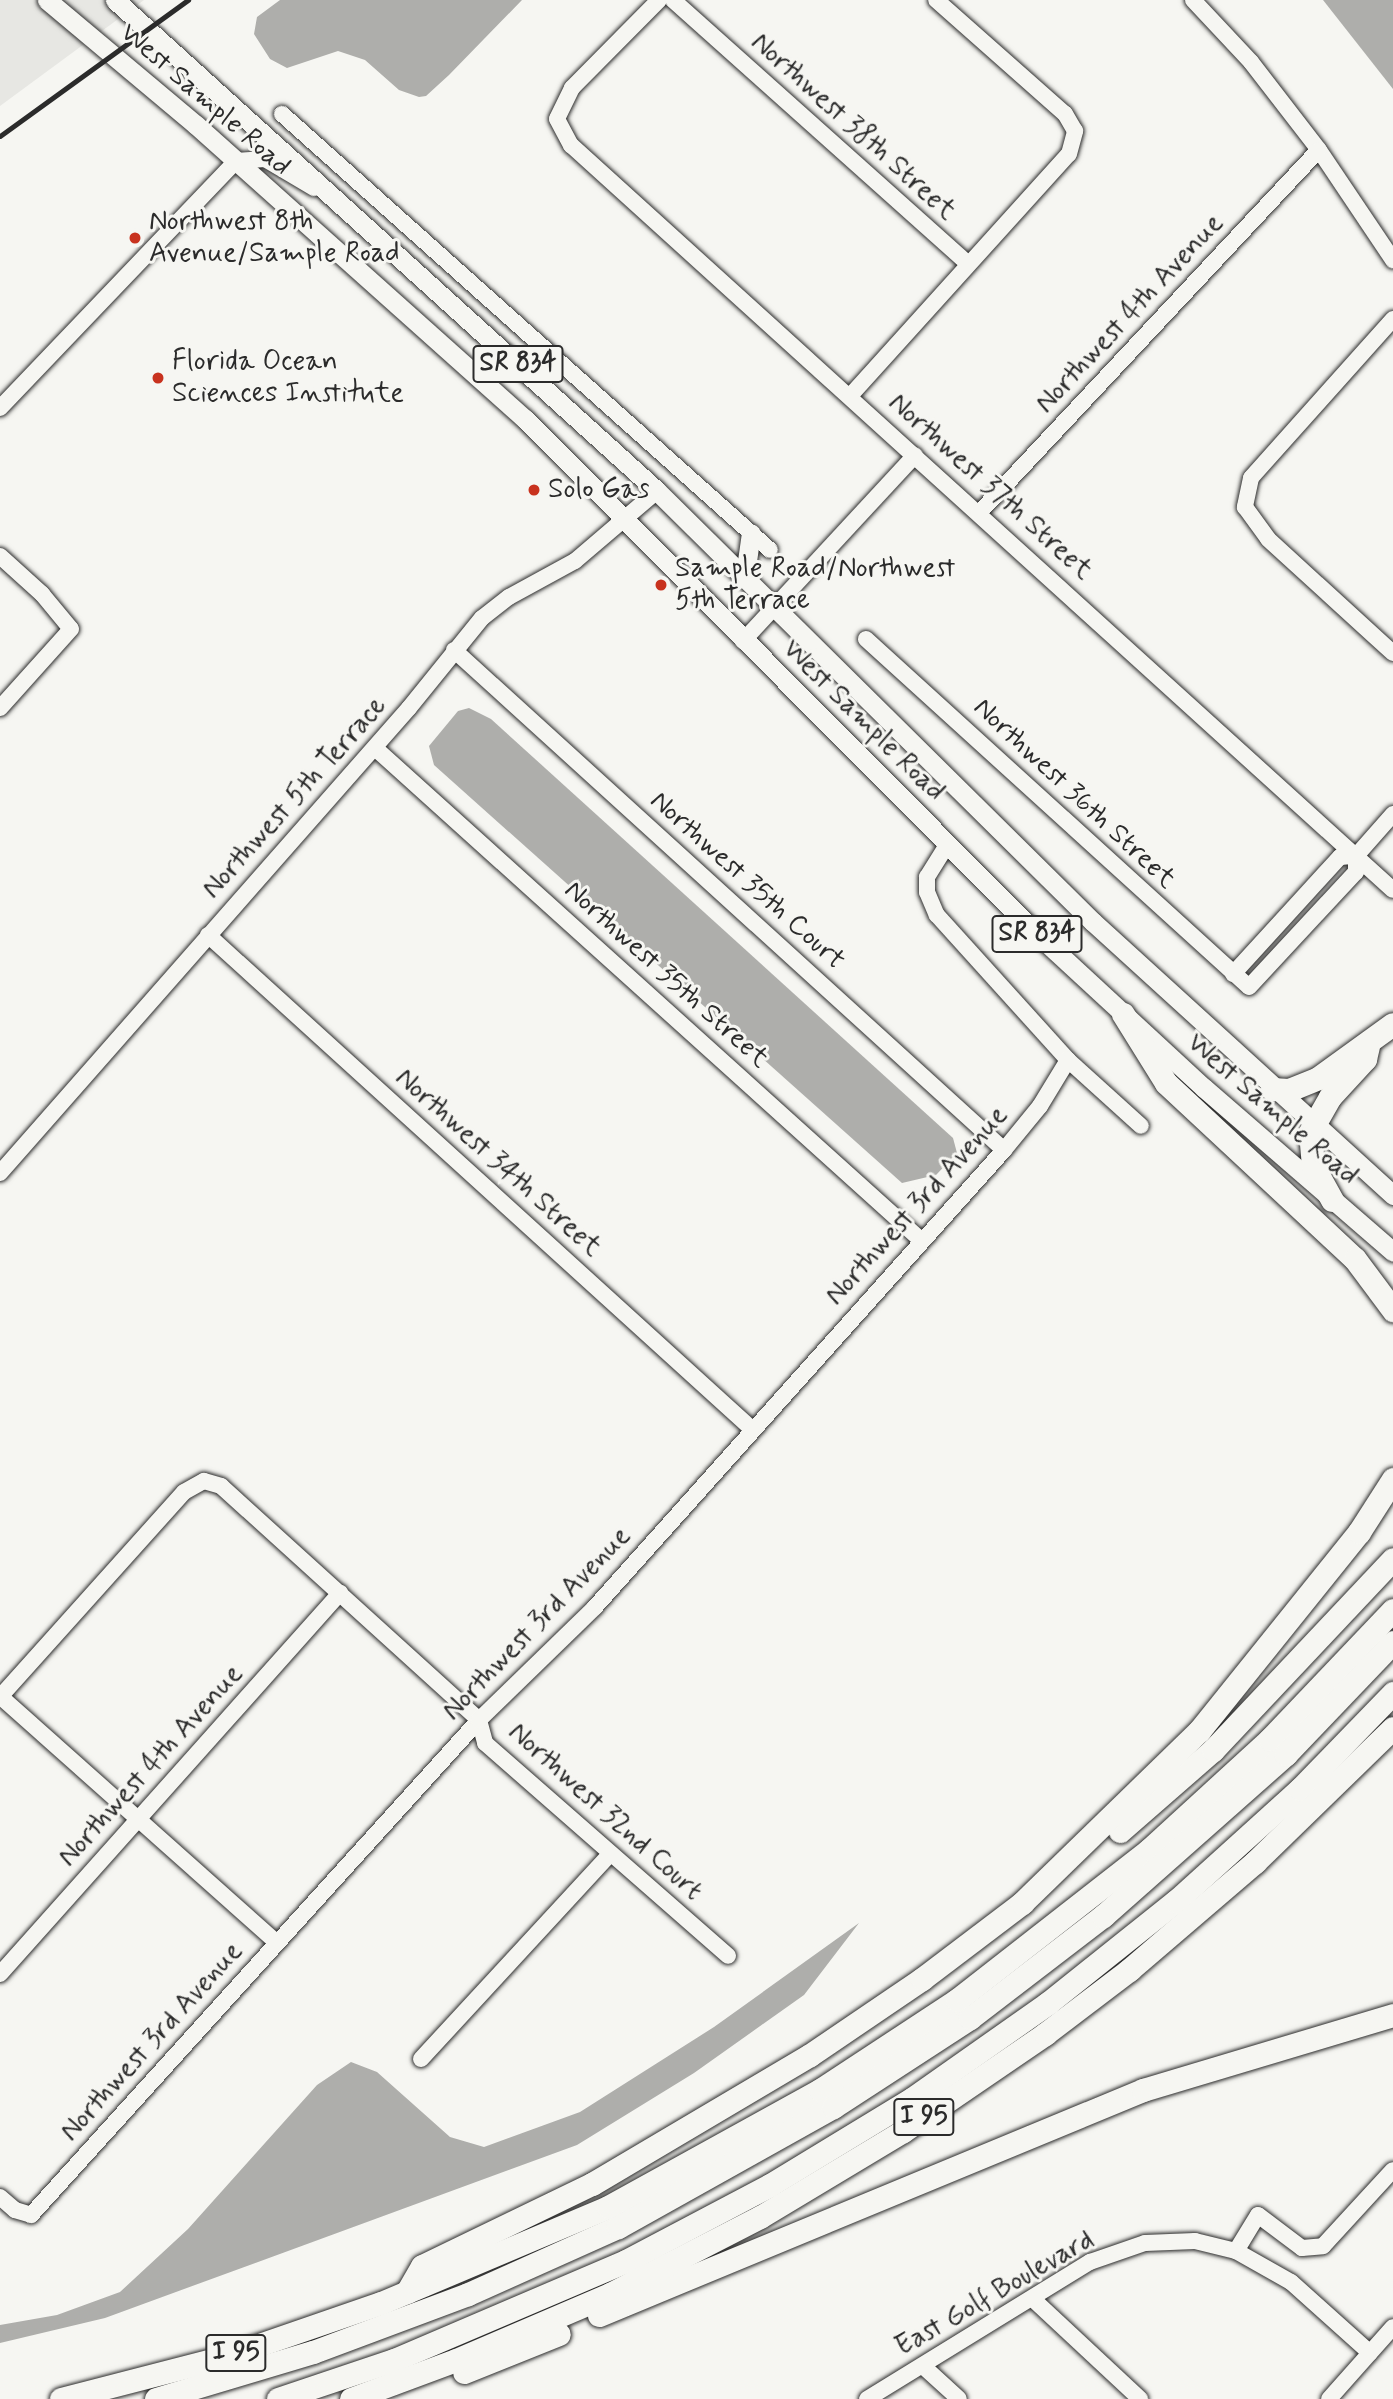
<!DOCTYPE html>
<html>
<head>
<meta charset="utf-8">
<style>
  body { margin:0 }
  #map { position:relative; width:1393px; height:2399px; overflow:hidden; background:#f6f6f2; font-family:Mynerve,sans-serif }
  div>[style] { position:absolute }
  .built>* { inset:0; background:#e7e7e3 }
  .water>* { inset:0; background:#aeaeab }
  .roads { filter:drop-shadow(0 0 2px #2b2b2b) drop-shadow(0 0 2px #2b2b2b) }
  .minor>* { height:16px; margin:-8px; padding:0 8px; transform-origin:8px; border-radius:8px; background:#f6f6f2 }
  .major>* { height:19px; margin:-9.5px; padding:0 9.5px; transform-origin:9.5px; border-radius:9.5px; background:#f6f6f2 }
  .highway>* { height:23px; margin:-11.5px; padding:0 11.5px; transform-origin:11.5px; border-radius:11.5px; background:#f6f6f2 }
  .rail>* { height:4.5px; margin:-2.25px; padding:0 2.25px; transform-origin:2.25px; border-radius:2.25px; background:#2b2b2b }
  .dots>* { width:19px; height:19px; translate:-50% -50%; box-sizing:border-box; border:4px solid #f6f6f2; border-radius:50% }
  span { translate:-50% -50%; white-space:nowrap; text-align:center; line-height:1.15; -webkit-text-stroke:6px #f6f6f2; paint-order:stroke }
  .shield-label span { padding:2px 5px; background:#f6f6f2; border:2px solid; border-radius:5px; -webkit-text-stroke-width:0 }
  .shield-label { font-size:26px; color:#2b2b2b; font-weight:700 }
  .street-label { font-size:28px; color:#2b2b2b }
  .poi-label { font-size:28px; color:#2b2b2b }
  .left { translate:0 -50%; text-align:left }
</style>
</head>
<body>
<div id="map">
  <div class="built">
    <div style="clip-path:polygon(0 0,144px 0,0 106px)"></div>
  </div>
  <div class="water">
    <div style="clip-path:polygon(280px 0,522px 0,449px 75px,426px 96px,419px 97px,399px 90px,365px 60px,338px 51px,287px 68px,270px 59px,254px 34px,257px 17px)"></div>
    <div style="clip-path:polygon(1323px 0,1393px 0,1393px 89px)"></div>
    <div style="clip-path:polygon(469px 708px,491px 719px,953px 1138px,957px 1153px,936px 1175px,902px 1183px,434px 765px,429px 746px,458px 711px)"></div>
    <div style="clip-path:polygon(859px 1923px,804px 1995px,694px 2073px,577px 2145px,105px 2318px,0 2343px,0 2325px,57px 2315px,120px 2292px,188px 2229px,317px 2085px,351px 2062px,377px 2072px,450px 2137px,484px 2147px,580px 2112px,714px 2027px)"></div>
  </div>
  <div class="roads">
    <div class="minor">
      <div style="left:659px;top:0;width:124px;rotate:134.7deg"></div>
      <div style="left:572px;top:88px;width:34px;rotate:116deg"></div>
      <div style="left:557px;top:119px;width:30px;rotate:62deg"></div>
      <div style="left:571px;top:145px;width:1109px;rotate:42.19deg"></div>
      <div style="left:673px;top:0;width:396px;rotate:41.8deg"></div>
      <div style="left:1193px;top:0;width:85px;rotate:46.9deg"></div>
      <div style="left:1251px;top:62px;width:111px;rotate:52.3deg"></div>
      <div style="left:1319px;top:150px;width:133px;rotate:56.1deg"></div>
      <div style="left:282px;top:114px;width:654px;rotate:41.78deg"></div>
      <div style="left:1393px;top:319px;width:213px;rotate:131.8deg"></div>
      <div style="left:1251px;top:478px;width:30px;rotate:102deg"></div>
      <div style="left:1245px;top:507px;width:39px;rotate:54deg"></div>
      <div style="left:1268px;top:539px;width:169px;rotate:42.4deg"></div>
      <div style="left:850px;top:396px;width:326px;rotate:-47.9deg"></div>
      <div style="left:1069px;top:154px;width:24px;rotate:-75deg"></div>
      <div style="left:1075px;top:131px;width:20px;rotate:-120deg"></div>
      <div style="left:1065px;top:114px;width:172px;rotate:-138.5deg"></div>
      <div style="left:0;top:408px;width:342px;rotate:-46.3deg"></div>
      <div style="left:236px;top:161px;width:29px;rotate:-4deg"></div>
      <div style="left:265px;top:159px;width:57px;rotate:30.6deg"></div>
      <div style="left:979px;top:513px;width:497px;rotate:-46.9deg"></div>
      <div style="left:0;top:556px;width:57px;rotate:42.1deg"></div>
      <div style="left:42px;top:594px;width:45px;rotate:50.4deg"></div>
      <div style="left:71px;top:629px;width:106px;rotate:131.9deg"></div>
      <div style="left:866px;top:639px;width:517px;rotate:42.26deg"></div>
      <div style="left:1249px;top:987px;width:157px;rotate:-47.1deg"></div>
      <div style="left:1356px;top:872px;width:16px;rotate:-90deg"></div>
      <div style="left:1356px;top:856px;width:56px;rotate:-48.6deg"></div>
      <div style="left:743px;top:641px;width:253px;rotate:-47.2deg"></div>
      <div style="left:454px;top:650px;width:743px;rotate:42.27deg"></div>
      <div style="left:375px;top:748px;width:736px;rotate:42.03deg"></div>
      <div style="left:947px;top:845px;width:38px;rotate:122deg"></div>
      <div style="left:927px;top:877px;width:15px;rotate:90deg"></div>
      <div style="left:927px;top:892px;width:25px;rotate:67deg"></div>
      <div style="left:937px;top:915px;width:195px;rotate:47.9deg"></div>
      <div style="left:1068px;top:1060px;width:98px;rotate:42.1deg"></div>
      <div style="left:208px;top:935px;width:736px;rotate:42.25deg"></div>
      <div style="left:1233px;top:974px;width:159px;rotate:-47.6deg"></div>
      <div style="left:1340px;top:857px;width:16px;rotate:-4deg"></div>
      <div style="left:0;top:1173px;width:619px;rotate:-48.67deg"></div>
      <div style="left:409px;top:708px;width:116px;rotate:-51deg"></div>
      <div style="left:482px;top:618px;width:34px;rotate:-38deg"></div>
      <div style="left:509px;top:597px;width:75px;rotate:-28.6deg"></div>
      <div style="left:575px;top:561px;width:108px;rotate:-40.5deg"></div>
      <div style="left:0;top:1696px;width:371px;rotate:41.7deg"></div>
      <div style="left:0;top:1697px;width:275px;rotate:-48.1deg"></div>
      <div style="left:184px;top:1492px;width:23px;rotate:-29deg"></div>
      <div style="left:204px;top:1481px;width:18px;rotate:16deg"></div>
      <div style="left:221px;top:1486px;width:348px;rotate:42.2deg"></div>
      <div style="left:479px;top:1720px;width:24px;rotate:75deg"></div>
      <div style="left:485px;top:1743px;width:323px;rotate:41.2deg"></div>
      <div style="left:0;top:1974px;width:511px;rotate:-48.25deg"></div>
      <div style="left:421px;top:2059px;width:276px;rotate:-47.3deg"></div>
      <div style="left:0;top:2197px;width:20px;rotate:41deg"></div>
      <div style="left:15px;top:2210px;width:17px;rotate:17deg"></div>
      <div style="left:31px;top:2215px;width:668px;rotate:-47.85deg"></div>
      <div style="left:479px;top:1720px;width:162px;rotate:-44.2deg"></div>
      <div style="left:595px;top:1607px;width:613px;rotate:-48.17deg"></div>
      <div style="left:1004px;top:1150px;width:57px;rotate:-50.7deg"></div>
      <div style="left:1040px;top:1106px;width:54px;rotate:-58.7deg"></div>
      <div style="left:1236px;top:2251px;width:42px;rotate:-58.6deg"></div>
      <div style="left:1258px;top:2215px;width:55px;rotate:36.9deg"></div>
      <div style="left:1302px;top:2248px;width:21px;rotate:-5deg"></div>
      <div style="left:1323px;top:2246px;width:103px;rotate:-47.4deg"></div>
      <div style="left:1034px;top:2300px;width:145px;rotate:43deg"></div>
      <div style="left:924px;top:2367px;width:47px;rotate:42.4deg"></div>
      <div style="left:867px;top:2399px;width:262px;rotate:-31.6deg"></div>
      <div style="left:1090px;top:2262px;width:58px;rotate:-19.1deg"></div>
      <div style="left:1145px;top:2243px;width:50px;rotate:-2.3deg"></div>
      <div style="left:1195px;top:2241px;width:42px;rotate:13.7deg"></div>
      <div style="left:1236px;top:2251px;width:63px;rotate:29.4deg"></div>
      <div style="left:1291px;top:2282px;width:106px;rotate:41.9deg"></div>
      <div style="left:1329px;top:2399px;width:96px;rotate:-48.4deg"></div>
    </div>
    <div class="major">
      <div style="left:47px;top:0;width:194px;rotate:40deg"></div>
      <div style="left:196px;top:125px;width:441px;rotate:41.8deg"></div>
      <div style="left:525px;top:419px;width:726px;rotate:45.17deg"></div>
      <div style="left:1037px;top:934px;width:227px;rotate:42.7deg"></div>
      <div style="left:1204px;top:1088px;width:250px;rotate:40.9deg"></div>
      <div style="left:115px;top:0;width:731px;rotate:42.17deg"></div>
      <div style="left:657px;top:491px;width:613px;rotate:44.67deg"></div>
      <div style="left:1093px;top:922px;width:406px;rotate:42.3deg"></div>
      <div style="left:745px;top:575px;width:42px;rotate:-81.9deg"></div>
    </div>
    <div class="highway">
      <div style="left:1123px;top:1014px;width:81px;rotate:58.1deg"></div>
      <div style="left:1166px;top:1083px;width:258px;rotate:43deg"></div>
      <div style="left:1355px;top:1259px;width:64px;rotate:53.3deg"></div>
      <div style="left:1272px;top:1089px;width:17px;rotate:3deg"></div>
      <div style="left:1289px;top:1090px;width:31px;rotate:-22deg"></div>
      <div style="left:1318px;top:1078px;width:92px;rotate:-35.8deg"></div>
      <div style="left:1332px;top:1200px;width:39px;rotate:-119deg"></div>
      <div style="left:1313px;top:1166px;width:34px;rotate:-95deg"></div>
      <div style="left:1310px;top:1132px;width:40px;rotate:-60.3deg"></div>
      <div style="left:1330px;top:1097px;width:52px;rotate:-47.4deg"></div>
      <div style="left:1365px;top:1059px;width:13px;rotate:-77deg"></div>
      <div style="left:1120px;top:1831px;width:123px;rotate:-41.1deg"></div>
      <div style="left:1213px;top:1750px;width:262px;rotate:-46.7deg"></div>
      <div style="left:407px;top:2292px;width:30px;rotate:-60deg"></div>
      <div style="left:422px;top:2266px;width:189px;rotate:-25.8deg"></div>
      <div style="left:592px;top:2184px;width:253px;rotate:-30.6deg"></div>
      <div style="left:810px;top:2055px;width:135px;rotate:-34.2deg"></div>
      <div style="left:922px;top:1979px;width:126px;rotate:-37.2deg"></div>
      <div style="left:1022px;top:1903px;width:247px;rotate:-44.2deg"></div>
      <div style="left:1199px;top:1731px;width:255px;rotate:-51.2deg"></div>
      <div style="left:1359px;top:1532px;width:63px;rotate:-57.3deg"></div>
      <div style="left:599px;top:2315px;width:589px;rotate:-22.47deg"></div>
      <div style="left:1143px;top:2090px;width:261px;rotate:-16.7deg"></div>
      <div style="left:464px;top:2372px;width:102px;rotate:-21.8deg"></div>
      <div style="left:61px;top:2399px;width:171px;rotate:-14.5deg"></div>
      <div style="left:227px;top:2356px;width:163px;rotate:-19deg"></div>
      <div style="left:381px;top:2303px;width:246px;rotate:-22.9deg"></div>
      <div style="left:608px;top:2207px;width:242px;rotate:-28.9deg"></div>
      <div style="left:820px;top:2090px;width:164px;rotate:-33.3deg"></div>
      <div style="left:957px;top:2000px;width:245px;rotate:-38deg"></div>
      <div style="left:1150px;top:1849px;width:163px;rotate:-42.5deg"></div>
      <div style="left:1270px;top:1739px;width:178px;rotate:-46.4deg"></div>
      <div style="left:156px;top:2399px;width:164px;rotate:-16.7deg"></div>
      <div style="left:313px;top:2352px;width:165px;rotate:-20.5deg"></div>
      <div style="left:468px;top:2294px;width:164px;rotate:-24.1deg"></div>
      <div style="left:618px;top:2227px;width:246px;rotate:-29.2deg"></div>
      <div style="left:833px;top:2107px;width:163px;rotate:-33deg"></div>
      <div style="left:970px;top:2018px;width:168px;rotate:-37.5deg"></div>
      <div style="left:1103px;top:1916px;width:244px;rotate:-41.5deg"></div>
      <div style="left:1286px;top:1754px;width:155px;rotate:-46.3deg"></div>
      <div style="left:278px;top:2399px;width:122px;rotate:-18.6deg"></div>
      <div style="left:394px;top:2360px;width:252px;rotate:-23.1deg"></div>
      <div style="left:626px;top:2261px;width:163px;rotate:-27.8deg"></div>
      <div style="left:770px;top:2185px;width:167px;rotate:-31.3deg"></div>
      <div style="left:913px;top:2098px;width:165px;rotate:-35.1deg"></div>
      <div style="left:1048px;top:2003px;width:164px;rotate:-38.6deg"></div>
      <div style="left:1176px;top:1901px;width:167px;rotate:-42.1deg"></div>
      <div style="left:1300px;top:1789px;width:134px;rotate:-45.9deg"></div>
      <div style="left:351px;top:2399px;width:112px;rotate:-20.4deg"></div>
      <div style="left:456px;top:2360px;width:168px;rotate:-23.2deg"></div>
      <div style="left:610px;top:2294px;width:169px;rotate:-27.2deg"></div>
      <div style="left:760px;top:2217px;width:167px;rotate:-31deg"></div>
      <div style="left:903px;top:2131px;width:172px;rotate:-34.3deg"></div>
      <div style="left:1045px;top:2034px;width:106px;rotate:-37.3deg"></div>
      <div style="left:1129px;top:1970px;width:166px;rotate:-40.6deg"></div>
      <div style="left:1255px;top:1862px;width:192px;rotate:-44.2deg"></div>
    </div>
  </div>
  <div class="rail">
    <div style="left:0;top:136px;width:232px;rotate:-35.9deg"></div>
  </div>
  <div class="dots">
    <div style="left:135px;top:238px;background:#c8321e"></div>
    <div style="left:158px;top:378px;background:#c8321e"></div>
    <div style="left:534px;top:490px;background:#c8321e"></div>
    <div style="left:661px;top:585px;background:#c8321e"></div>
  </div>
  <div class="shield-label">
    <span style="left:518px;top:364px">SR 834</span>
    <span style="left:1037px;top:934px">SR 834</span>
    <span style="left:924px;top:2117px">I 95</span>
    <span style="left:236px;top:2353px">I 95</span>
  </div>
  <div class="street-label">
    <span style="left:205px;top:100px;rotate:41deg">West Sample Road</span>
    <span style="left:853px;top:127px;rotate:42deg">Northwest 38th Street</span>
    <span style="left:1130px;top:314px;rotate:-47deg">Northwest 4th Avenue</span>
    <span style="left:990px;top:487px;rotate:42deg">Northwest 37th Street</span>
    <span style="left:863px;top:721px;rotate:45deg">West Sample Road</span>
    <span style="left:1074px;top:794px;rotate:43deg">Northwest 36th Street</span>
    <span style="left:295px;top:798px;rotate:-48deg">Northwest 5th Terrace</span>
    <span style="left:747px;top:881px;rotate:42deg">Northwest 35th Court</span>
    <span style="left:666px;top:975px;rotate:42deg">Northwest 35th Street</span>
    <span style="left:1272px;top:1110px;rotate:41deg">West Sample Road</span>
    <span style="left:498px;top:1163px;rotate:42deg">Northwest 34th Street</span>
    <span style="left:917px;top:1206px;rotate:-48deg">Northwest 3rd Avenue</span>
    <span style="left:537px;top:1624px;rotate:-46deg">Northwest 3rd Avenue</span>
    <span style="left:151px;top:1766px;rotate:-48deg">Northwest 4th Avenue</span>
    <span style="left:605px;top:1812px;rotate:42deg">Northwest 32nd Court</span>
    <span style="left:152px;top:2042px;rotate:-48deg">Northwest 3rd Avenue</span>
    <span style="left:995px;top:2294px;rotate:-30deg">East Golf Boulevard</span>
  </div>
  <div class="poi-label">
    <span class="left" style="left:149px;top:238px">Northwest 8th<br>Avenue/Sample Road</span>
    <span class="left" style="left:172px;top:378px">Florida Ocean<br>Sciences Institute</span>
    <span class="left" style="left:548px;top:490px">Solo Gas</span>
    <span class="left" style="left:675px;top:585px">Sample Road/Northwest<br>5th Terrace</span>
  </div>
</div>
</body>
</html>
